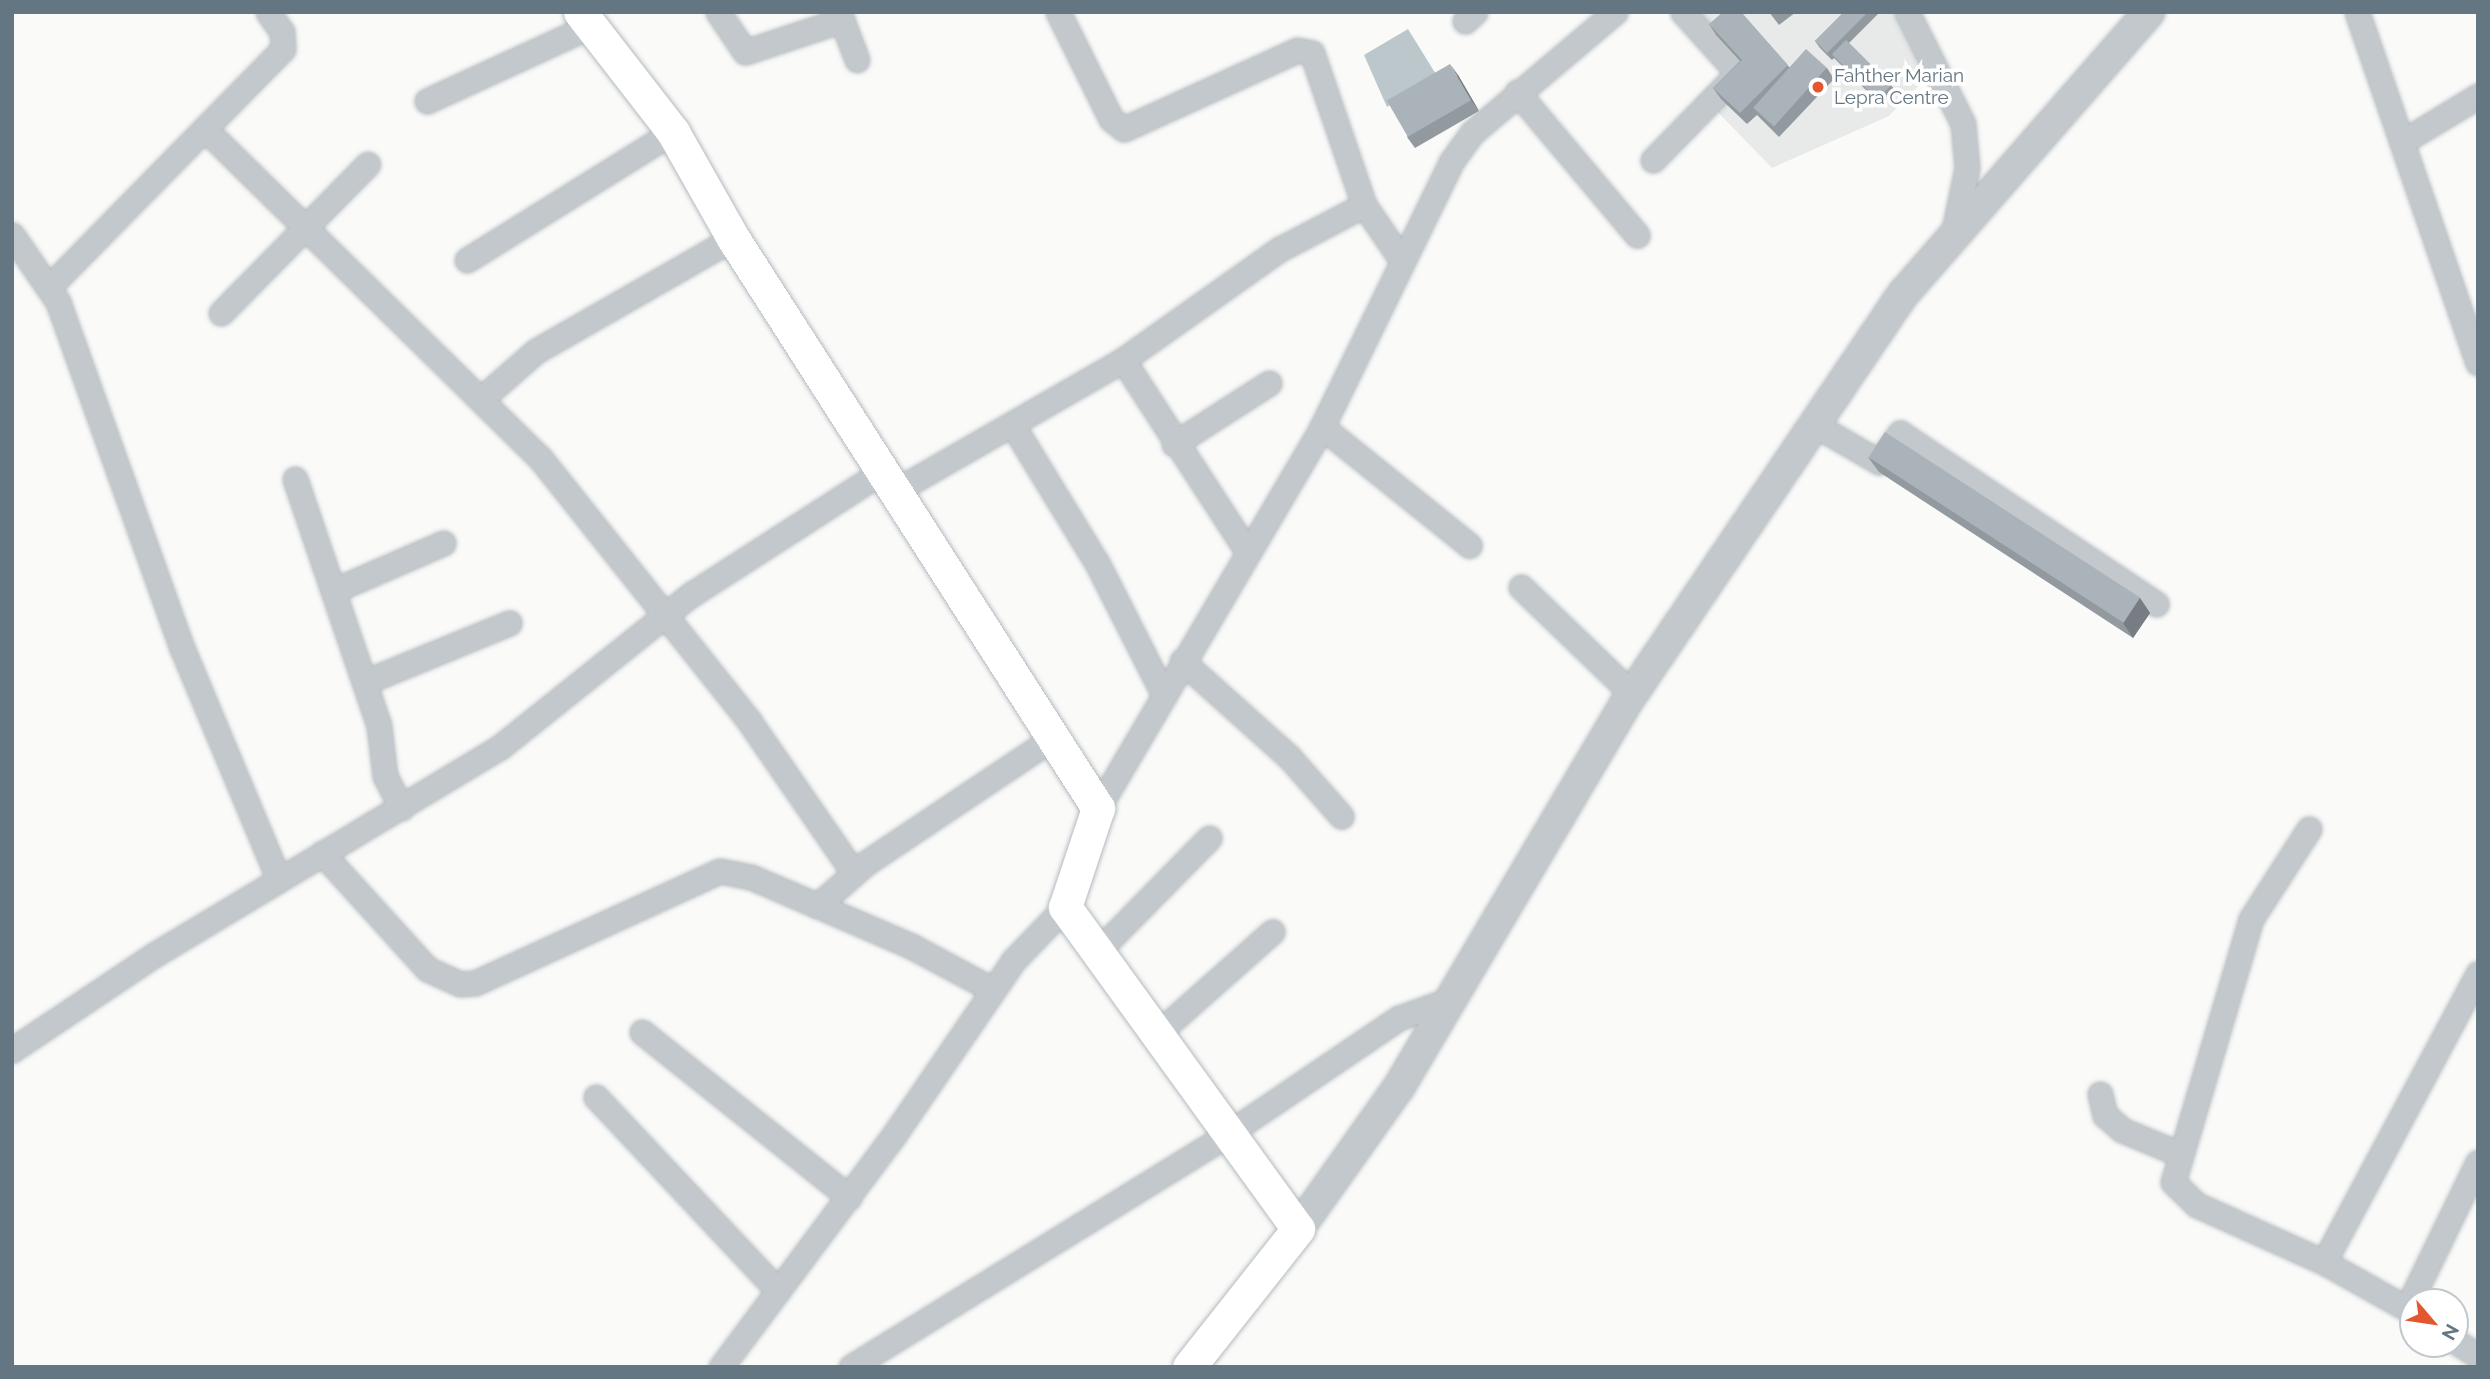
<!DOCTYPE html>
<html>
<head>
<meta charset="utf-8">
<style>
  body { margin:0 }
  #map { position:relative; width:2490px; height:1379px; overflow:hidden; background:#fafaf8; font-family:Raleway,sans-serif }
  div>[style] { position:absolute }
  .built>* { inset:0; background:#e8e9e9 }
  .water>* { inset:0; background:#bbc7cb }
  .roads { filter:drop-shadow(0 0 2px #b3babf) drop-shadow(0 0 2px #b3babf) }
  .minor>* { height:23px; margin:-11.5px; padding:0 11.5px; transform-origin:11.5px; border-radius:11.5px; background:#c3c8cc }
  .tertiary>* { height:30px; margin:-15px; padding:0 15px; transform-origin:15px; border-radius:15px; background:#c3c8cc }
  .secondary>* { height:33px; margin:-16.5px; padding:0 16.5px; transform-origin:16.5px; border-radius:16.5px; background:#fff }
  .wall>* { inset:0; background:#929a9f }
  .shaded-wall>* { inset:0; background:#777d82 }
  .building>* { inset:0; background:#aab3b9; transform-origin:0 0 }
  .dots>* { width:19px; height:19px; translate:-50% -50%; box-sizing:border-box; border:4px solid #fff; border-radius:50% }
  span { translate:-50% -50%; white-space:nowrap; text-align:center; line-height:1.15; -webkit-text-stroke:7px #fff; paint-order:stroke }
  .poi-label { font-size:19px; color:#657683 }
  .left { translate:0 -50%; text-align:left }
  .frame { position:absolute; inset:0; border:14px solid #657683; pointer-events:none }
  .north { position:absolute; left:2399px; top:1288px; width:70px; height:70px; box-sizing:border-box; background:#fff; border:2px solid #c1c8cd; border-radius:50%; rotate:119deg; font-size:19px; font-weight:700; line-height:28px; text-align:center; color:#657683 }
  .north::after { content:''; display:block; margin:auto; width:24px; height:32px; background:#e4572e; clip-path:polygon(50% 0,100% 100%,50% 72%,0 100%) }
</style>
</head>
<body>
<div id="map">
  <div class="built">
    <div style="clip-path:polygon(1689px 12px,1897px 12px,1930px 74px,1889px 116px,1772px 168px,1707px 101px,1739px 66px)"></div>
  </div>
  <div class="water">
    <div style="clip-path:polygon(1408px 29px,1437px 76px,1387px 107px,1364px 55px)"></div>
  </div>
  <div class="roads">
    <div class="minor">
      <div style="left:718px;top:12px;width:48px;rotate:56deg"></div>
      <div style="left:745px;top:52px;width:102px;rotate:-18.3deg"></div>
      <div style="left:839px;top:12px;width:51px;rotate:69.4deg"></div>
      <div style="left:1058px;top:12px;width:119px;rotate:63.6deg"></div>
      <div style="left:1111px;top:119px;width:16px;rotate:38deg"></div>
      <div style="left:1124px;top:129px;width:190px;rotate:-24.5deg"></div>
      <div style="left:1297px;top:50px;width:15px;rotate:11deg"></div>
      <div style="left:1312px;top:53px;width:161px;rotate:71.1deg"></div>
      <div style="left:1364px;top:205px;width:65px;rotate:55.6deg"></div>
      <div style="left:1683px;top:12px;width:82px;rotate:48deg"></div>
      <div style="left:1907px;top:12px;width:125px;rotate:63.4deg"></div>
      <div style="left:1963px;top:124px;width:44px;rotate:84.8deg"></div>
      <div style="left:1967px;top:168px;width:63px;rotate:101.8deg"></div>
      <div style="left:2357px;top:12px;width:371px;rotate:71deg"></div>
      <div style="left:1465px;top:21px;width:13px;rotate:-42deg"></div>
      <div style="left:1517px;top:92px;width:187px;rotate:50deg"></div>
      <div style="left:427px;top:101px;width:177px;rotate:-24.7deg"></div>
      <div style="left:205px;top:129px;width:470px;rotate:44.5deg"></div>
      <div style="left:540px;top:458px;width:336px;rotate:51.5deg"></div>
      <div style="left:749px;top:721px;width:183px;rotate:55.4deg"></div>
      <div style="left:2402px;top:142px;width:89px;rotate:-31.2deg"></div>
      <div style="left:1653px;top:160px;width:123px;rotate:-45.7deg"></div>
      <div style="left:12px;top:235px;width:81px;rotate:55.5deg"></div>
      <div style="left:58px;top:302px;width:368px;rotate:70.3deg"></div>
      <div style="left:182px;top:648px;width:249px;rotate:67.3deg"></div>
      <div style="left:467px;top:260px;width:243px;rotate:-31.9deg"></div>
      <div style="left:50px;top:286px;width:332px;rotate:-45.5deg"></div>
      <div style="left:283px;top:49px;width:17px;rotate:-93deg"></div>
      <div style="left:282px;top:32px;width:24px;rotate:-125deg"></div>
      <div style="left:221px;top:313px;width:209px;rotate:-45.4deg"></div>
      <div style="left:1123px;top:360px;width:228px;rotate:57deg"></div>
      <div style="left:481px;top:399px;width:73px;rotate:-41.1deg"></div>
      <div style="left:536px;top:351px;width:227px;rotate:-29.8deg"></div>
      <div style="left:1012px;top:424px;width:163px;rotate:58.6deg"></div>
      <div style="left:1097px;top:563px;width:148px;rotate:63.1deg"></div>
      <div style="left:1817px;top:426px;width:72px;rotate:30.1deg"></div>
      <div style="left:1879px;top:462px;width:36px;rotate:-54deg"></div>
      <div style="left:1900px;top:433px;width:308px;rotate:33.7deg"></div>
      <div style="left:1322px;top:427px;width:189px;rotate:38.8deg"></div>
      <div style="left:1174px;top:444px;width:113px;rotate:-32.7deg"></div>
      <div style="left:295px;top:479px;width:261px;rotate:71.2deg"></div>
      <div style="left:379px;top:726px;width:50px;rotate:83.2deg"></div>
      <div style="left:385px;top:776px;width:36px;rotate:63deg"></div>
      <div style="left:897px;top:490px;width:261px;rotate:-29.9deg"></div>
      <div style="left:1123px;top:360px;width:192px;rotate:-35.3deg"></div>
      <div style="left:1280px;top:249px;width:95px;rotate:-27.6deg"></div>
      <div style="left:1521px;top:587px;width:154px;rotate:43.9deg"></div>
      <div style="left:335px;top:590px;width:118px;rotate:-23.5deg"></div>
      <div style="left:1182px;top:661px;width:144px;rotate:41.9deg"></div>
      <div style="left:1289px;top:757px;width:79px;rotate:48.6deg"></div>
      <div style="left:365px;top:682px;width:156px;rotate:-22.3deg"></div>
      <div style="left:1098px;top:808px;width:442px;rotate:-59.5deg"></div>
      <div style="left:1322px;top:427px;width:295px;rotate:-64deg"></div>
      <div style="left:1451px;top:162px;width:37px;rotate:-54deg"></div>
      <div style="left:1473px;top:132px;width:186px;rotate:-40.2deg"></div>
      <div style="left:2309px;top:829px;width:107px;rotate:122.8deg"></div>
      <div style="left:2251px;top:919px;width:274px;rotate:106.5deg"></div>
      <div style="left:2173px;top:1182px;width:33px;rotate:44deg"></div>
      <div style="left:2197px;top:1205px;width:139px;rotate:24.2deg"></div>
      <div style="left:2324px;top:1262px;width:102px;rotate:29.3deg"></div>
      <div style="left:322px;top:853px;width:156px;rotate:47.8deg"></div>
      <div style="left:427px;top:969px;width:36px;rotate:24deg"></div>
      <div style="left:460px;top:984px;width:15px;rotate:-4deg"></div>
      <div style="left:475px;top:983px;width:269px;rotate:-24.6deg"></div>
      <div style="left:720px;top:871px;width:32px;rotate:11deg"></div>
      <div style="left:751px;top:877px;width:174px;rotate:23.3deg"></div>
      <div style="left:911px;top:946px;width:93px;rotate:28.2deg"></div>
      <div style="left:817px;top:906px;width:65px;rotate:-41.3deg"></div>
      <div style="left:866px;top:863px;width:225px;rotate:-33.8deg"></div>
      <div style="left:1097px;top:952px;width:160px;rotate:-45.5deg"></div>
      <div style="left:642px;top:1032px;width:265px;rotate:38.6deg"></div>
      <div style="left:1157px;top:1034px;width:154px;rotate:-41.6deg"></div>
      <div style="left:12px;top:1050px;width:171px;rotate:-33.8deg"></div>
      <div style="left:154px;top:955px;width:404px;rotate:-31deg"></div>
      <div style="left:500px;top:747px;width:246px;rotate:-38.6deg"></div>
      <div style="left:692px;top:594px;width:227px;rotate:-32.8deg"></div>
      <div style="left:2100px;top:1094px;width:22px;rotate:77deg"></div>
      <div style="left:2105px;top:1115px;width:23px;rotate:41deg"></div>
      <div style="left:2122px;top:1130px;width:63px;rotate:22.5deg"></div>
      <div style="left:596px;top:1097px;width:266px;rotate:46.8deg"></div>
      <div style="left:2324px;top:1262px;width:327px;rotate:-61.9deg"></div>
      <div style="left:2407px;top:1308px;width:162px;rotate:-64.1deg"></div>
      <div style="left:2455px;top:1341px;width:27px;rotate:33deg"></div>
      <div style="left:721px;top:1367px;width:289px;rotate:-53.3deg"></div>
      <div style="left:894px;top:1135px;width:211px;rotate:-55.6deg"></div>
      <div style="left:1013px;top:961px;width:75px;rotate:-46.1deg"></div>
      <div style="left:851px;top:1367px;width:441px;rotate:-31.7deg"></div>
      <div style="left:1226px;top:1135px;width:209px;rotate:-34.1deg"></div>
      <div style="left:1399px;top:1018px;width:56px;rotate:-19.7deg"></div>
    </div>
    <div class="tertiary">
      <div style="left:1298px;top:1229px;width:174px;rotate:-54.6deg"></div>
      <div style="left:1399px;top:1087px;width:442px;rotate:-59.4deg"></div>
      <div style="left:1624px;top:706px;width:499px;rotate:-55.9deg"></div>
      <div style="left:1904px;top:293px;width:373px;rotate:-48.9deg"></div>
    </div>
    <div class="secondary">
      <div style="left:580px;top:12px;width:152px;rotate:52.2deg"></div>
      <div style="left:673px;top:132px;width:122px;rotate:60.5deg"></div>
      <div style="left:733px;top:238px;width:677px;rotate:57.37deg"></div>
      <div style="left:1098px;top:808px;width:104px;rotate:108.4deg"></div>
      <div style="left:1065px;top:907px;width:397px;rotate:54.1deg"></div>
      <div style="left:1298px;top:1229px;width:176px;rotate:128.3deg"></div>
    </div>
  </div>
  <div class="wall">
    <div style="clip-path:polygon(1741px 12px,1789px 67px,1827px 68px,1834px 79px,1779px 137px,1757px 115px,1747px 124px,1721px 99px,1713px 88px,1740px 61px,1716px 35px,1709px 24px)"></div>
    <div style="clip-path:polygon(1769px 12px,1796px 12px,1779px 25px)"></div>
    <div style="clip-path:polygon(1844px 12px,1880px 12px,1849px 43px,1891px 85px,1896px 92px,1882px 106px,1834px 58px,1832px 60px,1820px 48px,1815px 41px)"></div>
    <div style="clip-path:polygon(1458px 75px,1479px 111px,1415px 148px,1407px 137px)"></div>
    <div style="clip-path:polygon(1868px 457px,2140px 598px,2150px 613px,2133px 638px,1879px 472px)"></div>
  </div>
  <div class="shaded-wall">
    <div style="clip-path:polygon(1450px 64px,1458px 75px,1479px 111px,1471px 100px)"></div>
    <div style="clip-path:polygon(2140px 598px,2150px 613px,2133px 638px,2123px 623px)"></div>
  </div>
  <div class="building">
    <div style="clip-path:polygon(1723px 12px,1741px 12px,1788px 65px,1740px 113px,1713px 88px,1742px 60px,1709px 24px)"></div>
    <div style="clip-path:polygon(1844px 12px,1868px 12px,1827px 53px,1815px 41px)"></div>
    <div style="left:1846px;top:40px;width:64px;height:20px;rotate:45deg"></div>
    <div style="left:1806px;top:49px;width:28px;height:79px;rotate:42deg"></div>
    <div style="left:1450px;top:64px;width:42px;height:73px;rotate:60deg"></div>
    <div style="left:1885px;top:432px;width:304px;height:30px;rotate:33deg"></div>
  </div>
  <div class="dots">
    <div style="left:1818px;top:87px;background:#e4572e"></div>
  </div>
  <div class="poi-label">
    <span class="left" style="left:1834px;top:87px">Fahther Marian<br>Lepra Centre</span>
  </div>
  <div class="frame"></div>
  <div class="north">N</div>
</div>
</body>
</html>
